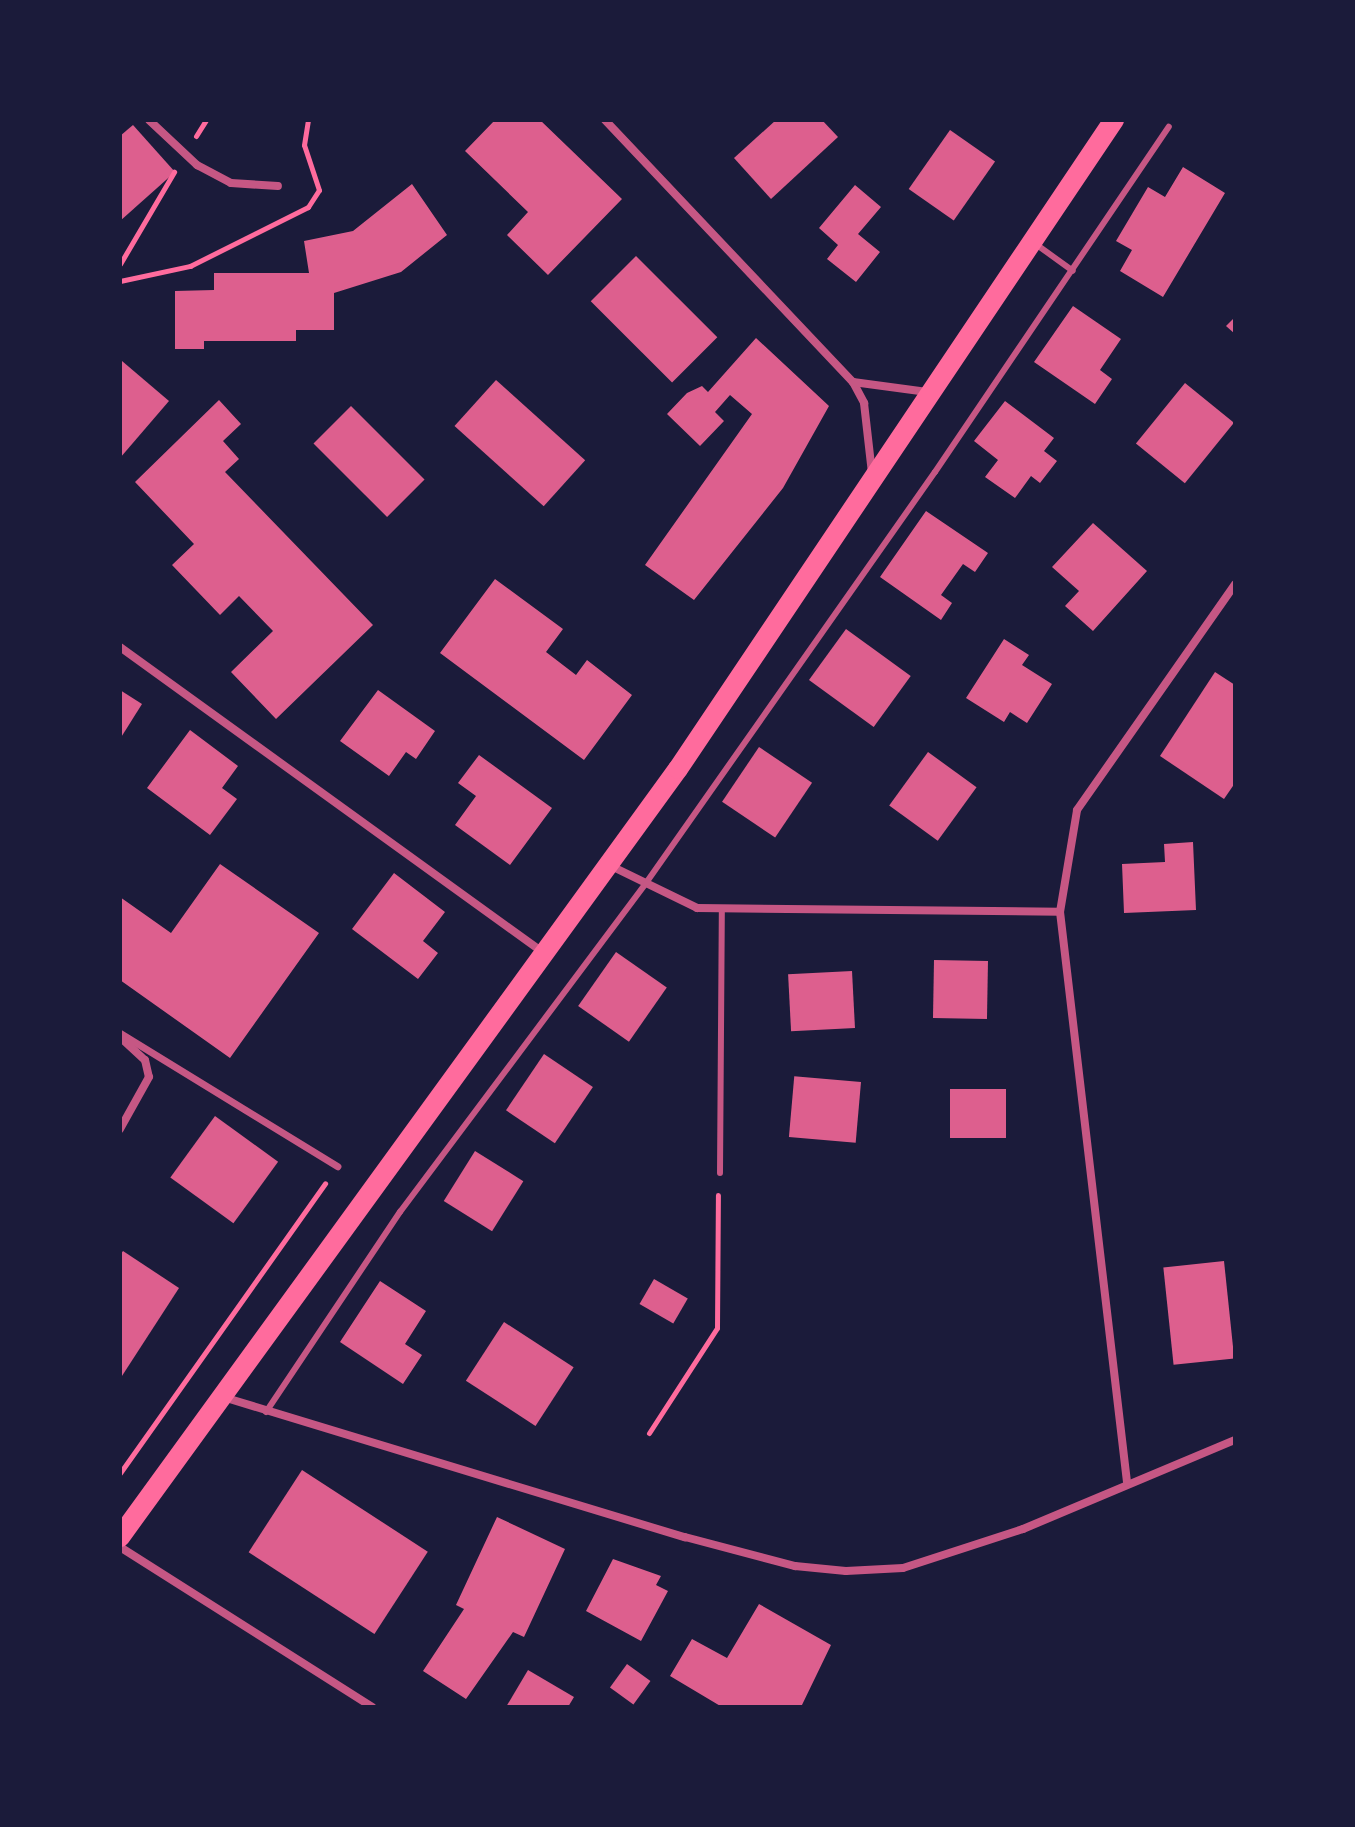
<!DOCTYPE html>
<html>
<head>
<meta charset="utf-8">
<style>
  body { margin:0 }
  #map { position:relative; width:1355px; height:1827px; overflow:hidden; background:#1b1b3a; font-family:"Roboto Serif",serif }
  div>[style] { position:absolute }
  .building>* { inset:0; background:#dd5f8e; transform-origin:0 0 }
  .path>* { height:5px; margin:-2.5px; padding:0 2.5px; transform-origin:2.5px; border-radius:2.5px; background:#ff6b9d }
  .service>* { height:6px; margin:-3px; padding:0 3px; transform-origin:3px; border-radius:3px; background:#c65784 }
  .pedestrian>* { height:7px; margin:-3.5px; padding:0 3.5px; transform-origin:3.5px; border-radius:3.5px; background:#c65784 }
  .minor>* { height:8px; margin:-4px; padding:0 4px; transform-origin:4px; border-radius:4px; background:#c65784 }
  .primary>* { height:20px; margin:-10px; padding:0 10px; transform-origin:10px; border-radius:10px; background:#ff6b9d }
  span { translate:-50% -50%; white-space:nowrap; text-align:center; line-height:1.15; -webkit-text-stroke:6px #1b1b3a; paint-order:stroke }
  .frame { position:absolute; inset:0; border:122px solid #1b1b3a; pointer-events:none }
</style>
</head>
<body>
<div id="map">
  <div class="building">
    <div style="clip-path:polygon(495px 120px,540px 120px,622px 199px,548px 275px,507px 235px,528px 212px,465px 151px)"></div>
    <div style="clip-path:polygon(776px 120px,822px 120px,838px 137px,771px 199px,734px 158px)"></div>
    <div style="clip-path:polygon(133px 125px,175px 172px,120px 221px,120px 136px)"></div>
    <div style="left:950px;top:130px;width:55px;height:72px;rotate:35deg"></div>
    <div style="clip-path:polygon(1183px 167px,1225px 193px,1163px 297px,1120px 271px,1132px 250px,1116px 241px,1148px 187px,1165px 197px)"></div>
    <div style="clip-path:polygon(412px 184px,447px 235px,401px 272px,334px 293px,334px 330px,296px 330px,296px 341px,204px 341px,204px 349px,175px 349px,175px 291px,214px 290px,214px 273px,309px 273px,304px 241px,353px 231px)"></div>
    <div style="clip-path:polygon(855px 185px,881px 207px,858px 234px,880px 252px,856px 282px,827px 259px,838px 245px,819px 228px)"></div>
    <div style="left:636px;top:256px;width:115px;height:64px;rotate:45deg"></div>
    <div style="clip-path:polygon(1073px 306px,1121px 339px,1100px 370px,1112px 379px,1095px 404px,1034px 362px)"></div>
    <div style="clip-path:polygon(1235px 317px,1235px 334px,1226px 326px)"></div>
    <div style="clip-path:polygon(756px 338px,829px 406px,783px 488px,694px 600px,645px 565px,752px 414px,730px 395px,715px 412px,724px 421px,700px 446px,667px 414px,687px 393px,702px 386px,708px 392px)"></div>
    <div style="clip-path:polygon(122px 361px,169px 401px,120px 458px,120px 364px)"></div>
    <div style="left:496px;top:380px;width:120px;height:62px;rotate:42deg"></div>
    <div style="left:1185px;top:383px;width:63px;height:78px;rotate:39deg"></div>
    <div style="clip-path:polygon(219px 400px,241px 424px,223px 441px,239px 459px,225px 472px,373px 625px,276px 719px,231px 672px,273px 631px,239px 596px,220px 615px,172px 565px,194px 544px,135px 482px)"></div>
    <div style="clip-path:polygon(1005px 401px,1054px 438px,1044px 451px,1057px 461px,1040px 483px,1031px 476px,1015px 498px,985px 477px,998px 460px,974px 441px)"></div>
    <div style="left:351px;top:406px;width:104px;height:53px;rotate:45deg"></div>
    <div style="clip-path:polygon(926px 511px,988px 553px,975px 572px,963px 564px,941px 595px,952px 603px,941px 620px,880px 577px)"></div>
    <div style="clip-path:polygon(1093px 523px,1147px 571px,1093px 631px,1065px 606px,1079px 591px,1052px 567px)"></div>
    <div style="clip-path:polygon(495px 579px,563px 629px,546px 652px,576px 675px,587px 660px,632px 695px,584px 760px,440px 653px)"></div>
    <div style="left:846px;top:629px;width:80px;height:63px;rotate:36deg"></div>
    <div style="clip-path:polygon(1004px 639px,1029px 655px,1022px 665px,1052px 684px,1027px 723px,1010px 712px,1004px 722px,966px 698px)"></div>
    <div style="clip-path:polygon(1215px 672px,1235px 685px,1235px 783px,1224px 799px,1160px 756px)"></div>
    <div style="clip-path:polygon(120px 690px,142px 704px,120px 739px)"></div>
    <div style="clip-path:polygon(378px 690px,435px 731px,416px 759px,406px 752px,389px 776px,340px 741px)"></div>
    <div style="clip-path:polygon(190px 730px,238px 766px,222px 788px,237px 799px,210px 835px,147px 788px)"></div>
    <div style="left:759px;top:747px;width:64px;height:66px;rotate:34deg"></div>
    <div style="left:928px;top:752px;width:60px;height:66px;rotate:36deg"></div>
    <div style="clip-path:polygon(479px 755px,552px 808px,510px 865px,455px 825px,476px 796px,458px 783px)"></div>
    <div style="clip-path:polygon(1193px 842px,1196px 910px,1124px 913px,1122px 864px,1165px 862px,1164px 844px)"></div>
    <div style="clip-path:polygon(220px 864px,319px 933px,230px 1058px,120px 980px,120px 897px,171px 933px)"></div>
    <div style="clip-path:polygon(394px 873px,445px 912px,423px 941px,438px 953px,418px 979px,352px 929px)"></div>
    <div style="left:616px;top:952px;width:62px;height:66px;rotate:35deg"></div>
    <div style="left:934px;top:960px;width:54px;height:58px;rotate:1deg"></div>
    <div style="left:852px;top:971px;width:57px;height:64px;rotate:87deg"></div>
    <div style="left:544px;top:1054px;width:59px;height:68px;rotate:34deg"></div>
    <div style="left:861px;top:1082px;width:61px;height:67px;rotate:95deg"></div>
    <div style="left:950px;top:1089px;width:56px;height:49px"></div>
    <div style="left:215px;top:1116px;width:78px;height:76px;rotate:36deg"></div>
    <div style="left:475px;top:1151px;width:57px;height:59px;rotate:32deg"></div>
    <div style="clip-path:polygon(123px 1251px,179px 1288px,120px 1379px,120px 1255px)"></div>
    <div style="left:1224px;top:1261px;width:98px;height:61px;rotate:84deg"></div>
    <div style="left:654px;top:1279px;width:39px;height:29px;rotate:30deg"></div>
    <div style="clip-path:polygon(380px 1281px,426px 1311px,405px 1344px,422px 1355px,403px 1384px,340px 1342px)"></div>
    <div style="left:504px;top:1322px;width:83px;height:70px;rotate:33deg"></div>
    <div style="left:302px;top:1470px;width:150px;height:98px;rotate:33deg"></div>
    <div style="clip-path:polygon(497px 1517px,565px 1549px,524px 1637px,513px 1632px,466px 1699px,423px 1671px,464px 1609px,456px 1605px)"></div>
    <div style="clip-path:polygon(613px 1559px,661px 1576px,656px 1585px,668px 1591px,641px 1641px,586px 1611px)"></div>
    <div style="clip-path:polygon(759px 1604px,831px 1645px,801px 1707px,722px 1707px,670px 1676px,692px 1639px,727px 1658px)"></div>
    <div style="left:627px;top:1664px;width:29px;height:29px;rotate:36deg"></div>
    <div style="clip-path:polygon(528px 1670px,574px 1697px,568px 1707px,506px 1707px)"></div>
  </div>
  <div class="path">
    <div style="left:196px;top:136px;width:19px;rotate:-58deg"></div>
    <div style="left:120px;top:264px;width:107px;rotate:-59.6deg"></div>
    <div style="left:120px;top:281px;width:72px;rotate:-12.1deg"></div>
    <div style="left:190px;top:266px;width:132px;rotate:-26.6deg"></div>
    <div style="left:308px;top:207px;width:20px;rotate:-57deg"></div>
    <div style="left:319px;top:190px;width:47px;rotate:-108.4deg"></div>
    <div style="left:304px;top:145px;width:25px;rotate:-81deg"></div>
    <div style="left:649px;top:1433px;width:125px;rotate:-57.1deg"></div>
    <div style="left:717px;top:1328px;width:133px;rotate:-89.6deg"></div>
    <div style="left:120px;top:1473px;width:355px;rotate:-54.7deg"></div>
  </div>
  <div class="service">
    <div style="left:1037px;top:245px;width:44px;rotate:35.8deg"></div>
    <div style="left:720px;top:1173px;width:265px;rotate:-89.6deg"></div>
    <div style="left:266px;top:1412px;width:241px;rotate:-56.2deg"></div>
    <div style="left:400px;top:1212px;width:411px;rotate:-53.2deg"></div>
    <div style="left:646px;top:883px;width:502px;rotate:-54.89deg"></div>
    <div style="left:935px;top:472px;width:417px;rotate:-55.9deg"></div>
  </div>
  <div class="pedestrian">
    <div style="left:120px;top:1033px;width:255px;rotate:31.5deg"></div>
  </div>
  <div class="minor">
    <div style="left:149px;top:120px;width:66px;rotate:43.2deg"></div>
    <div style="left:197px;top:165px;width:38px;rotate:28deg"></div>
    <div style="left:231px;top:183px;width:47px;rotate:3.7deg"></div>
    <div style="left:605px;top:120px;width:361px;rotate:46.6deg"></div>
    <div style="left:853px;top:382px;width:24px;rotate:62deg"></div>
    <div style="left:864px;top:403px;width:70px;rotate:83.5deg"></div>
    <div style="left:853px;top:382px;width:75px;rotate:7.7deg"></div>
    <div style="left:120px;top:647px;width:519px;rotate:35.83deg"></div>
    <div style="left:609px;top:865px;width:98px;rotate:26deg"></div>
    <div style="left:697px;top:908px;width:363px;rotate:0.6deg"></div>
    <div style="left:120px;top:1037px;width:34px;rotate:43deg"></div>
    <div style="left:145px;top:1060px;width:17px;rotate:77deg"></div>
    <div style="left:149px;top:1077px;width:60px;rotate:119.1deg"></div>
    <div style="left:223px;top:1397px;width:483px;rotate:16.9deg"></div>
    <div style="left:685px;top:1537px;width:114px;rotate:14.8deg"></div>
    <div style="left:795px;top:1566px;width:51px;rotate:5.6deg"></div>
    <div style="left:846px;top:1571px;width:57px;rotate:-3deg"></div>
    <div style="left:903px;top:1568px;width:126px;rotate:-18deg"></div>
    <div style="left:1023px;top:1529px;width:230px;rotate:-22.8deg"></div>
    <div style="left:1127px;top:1482px;width:574px;rotate:-96.7deg"></div>
    <div style="left:1060px;top:912px;width:103px;rotate:-80.5deg"></div>
    <div style="left:1077px;top:810px;width:276px;rotate:-55deg"></div>
    <div style="left:120px;top:1547px;width:299px;rotate:32.4deg"></div>
  </div>
  <div class="primary">
    <div style="left:120px;top:1537px;width:949px;rotate:-54deg"></div>
    <div style="left:678px;top:769px;width:782px;rotate:-56.11deg"></div>
  </div>
  <div class="frame"></div>
</div>
</body>
</html>
